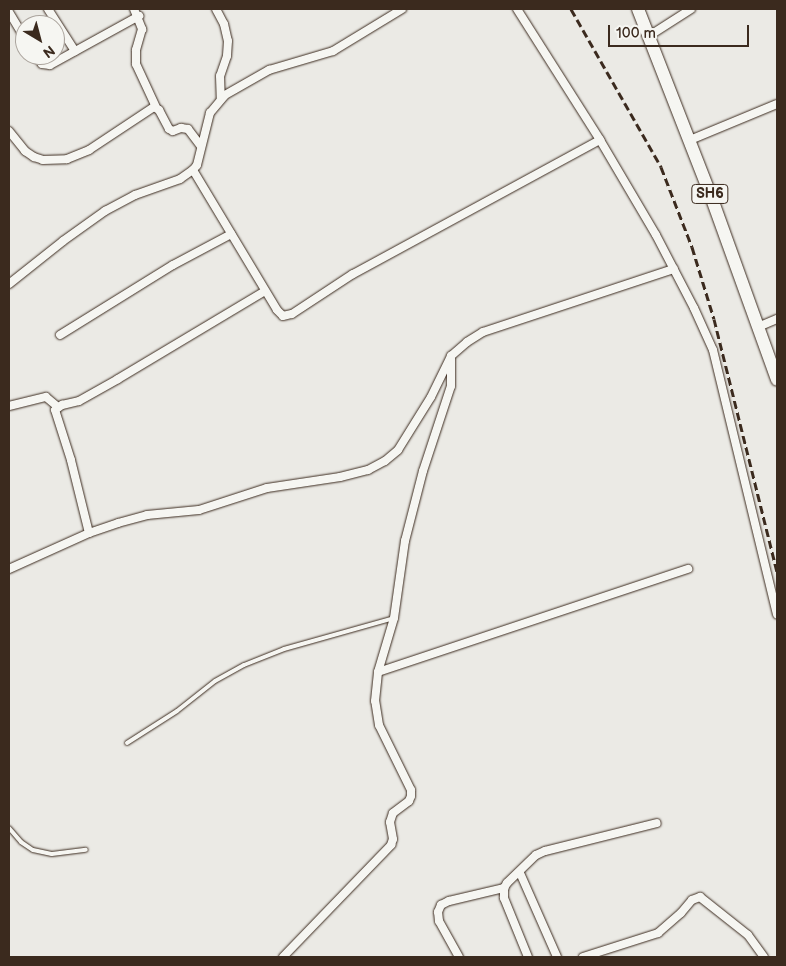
<!DOCTYPE html>
<html>
<head>
<meta charset="utf-8">
<style>
  body { margin:0 }
  #map { position:relative; width:786px; height:966px; overflow:hidden; background:#ebeae5; font-family:"Balsamiq Sans",sans-serif }
  div>[style] { position:absolute }
  .roads { filter:drop-shadow(0 0 1px #3b2a1e) drop-shadow(0 0 1px #3b2a1e) }
  .service>* { height:4px; margin:-2px; padding:0 2px; transform-origin:2px; border-radius:2px; background:#f6f6f2 }
  .minor>* { height:8px; margin:-4px; padding:0 4px; transform-origin:4px; border-radius:4px; background:#f6f6f2 }
  .primary>* { height:12px; margin:-6px; padding:0 6px; transform-origin:6px; border-radius:6px; background:#f6f6f2 }
  .rail>* { height:3px; margin-top:-1.5px; transform-origin:0; background:repeating-linear-gradient(90deg,#3b2a1e 0 8px,transparent 0 12px) }
  span { translate:-50% -50%; white-space:nowrap; text-align:center; line-height:1.15; -webkit-text-stroke:4px #f6f6f2; paint-order:stroke }
  .shield-label span { padding:1px 4px; background:#f6f6f2; border:1px solid; border-radius:4px; -webkit-text-stroke-width:0 }
  .shield-label { font-size:14px; color:#3b2a1e; font-weight:700 }
  .frame { position:absolute; inset:0; border:10px solid #3b2a1e; pointer-events:none }
  .north { position:absolute; left:15px; top:15px; width:50px; height:50px; box-sizing:border-box; background:#f6f6f2; border:1px solid #aba49d; border-radius:50%; rotate:143deg; font-size:14px; font-weight:700; line-height:20px; text-align:center; color:#3b2a1e }
  .north::after { content:''; display:block; margin:auto; width:18px; height:22px; background:#3b2a1e; clip-path:polygon(50% 0,100% 100%,50% 72%,0 100%) }
  .scale { position:absolute; left:608px; top:25px; width:141px; height:22px; box-sizing:border-box; border:2px solid #3b2a1e; border-top:0; padding-left:6px; font-size:15px; line-height:18px; white-space:nowrap; color:#3b2a1e; -webkit-text-stroke:4px #f6f6f2; paint-order:stroke }
</style>
</head>
<body>
<div id="map">
  <div class="roads">
    <div class="service">
      <div style="left:127px;top:743px;width:59px;rotate:-32.6deg"></div>
      <div style="left:177px;top:711px;width:48px;rotate:-38.3deg"></div>
      <div style="left:215px;top:681px;width:33px;rotate:-29deg"></div>
      <div style="left:244px;top:665px;width:43px;rotate:-21.8deg"></div>
      <div style="left:284px;top:649px;width:114px;rotate:-15.7deg"></div>
      <div style="left:9px;top:828px;width:18px;rotate:49deg"></div>
      <div style="left:21px;top:842px;width:14px;rotate:34deg"></div>
      <div style="left:33px;top:850px;width:19px;rotate:12deg"></div>
      <div style="left:52px;top:854px;width:34px;rotate:-7deg"></div>
    </div>
    <div class="minor">
      <div style="left:48px;top:9px;width:50px;rotate:57.3deg"></div>
      <div style="left:134px;top:9px;width:22px;rotate:68deg"></div>
      <div style="left:142px;top:29px;width:22px;rotate:106deg"></div>
      <div style="left:136px;top:50px;width:14px;rotate:90deg"></div>
      <div style="left:136px;top:64px;width:47px;rotate:65.1deg"></div>
      <div style="left:216px;top:9px;width:17px;rotate:62deg"></div>
      <div style="left:224px;top:24px;width:17px;rotate:77deg"></div>
      <div style="left:228px;top:41px;width:15px;rotate:94deg"></div>
      <div style="left:227px;top:56px;width:21px;rotate:109deg"></div>
      <div style="left:220px;top:76px;width:23px;rotate:88deg"></div>
      <div style="left:517px;top:9px;width:155px;rotate:57.6deg"></div>
      <div style="left:600px;top:140px;width:110px;rotate:59.5deg"></div>
      <div style="left:656px;top:235px;width:82px;rotate:62.5deg"></div>
      <div style="left:694px;top:308px;width:46px;rotate:65.7deg"></div>
      <div style="left:713px;top:350px;width:272px;rotate:76.4deg"></div>
      <div style="left:9px;top:12px;width:31px;rotate:59deg"></div>
      <div style="left:649px;top:36px;width:50px;rotate:-32.7deg"></div>
      <div style="left:35px;top:55px;width:11px;rotate:52deg"></div>
      <div style="left:42px;top:64px;width:8px;rotate:7deg"></div>
      <div style="left:50px;top:65px;width:102px;rotate:-28.8deg"></div>
      <div style="left:9px;top:131px;width:26px;rotate:51deg"></div>
      <div style="left:25px;top:151px;width:11px;rotate:34deg"></div>
      <div style="left:34px;top:157px;width:9px;rotate:18deg"></div>
      <div style="left:43px;top:160px;width:24px;rotate:-2deg"></div>
      <div style="left:67px;top:159px;width:24px;rotate:-22deg"></div>
      <div style="left:89px;top:150px;width:78px;rotate:-33.5deg"></div>
      <div style="left:154px;top:107px;width:6px;rotate:31deg"></div>
      <div style="left:159px;top:110px;width:21px;rotate:62deg"></div>
      <div style="left:169px;top:129px;width:4px;rotate:27deg"></div>
      <div style="left:173px;top:131px;width:9px;rotate:-21deg"></div>
      <div style="left:181px;top:128px;width:7px;rotate:8deg"></div>
      <div style="left:188px;top:129px;width:21px;rotate:53deg"></div>
      <div style="left:690px;top:140px;width:94px;rotate:-22.5deg"></div>
      <div style="left:193px;top:170px;width:163px;rotate:59deg"></div>
      <div style="left:277px;top:310px;width:8px;rotate:45deg"></div>
      <div style="left:283px;top:316px;width:9px;rotate:-13deg"></div>
      <div style="left:292px;top:314px;width:73px;rotate:-33.3deg"></div>
      <div style="left:353px;top:274px;width:281px;rotate:-28.5deg"></div>
      <div style="left:9px;top:284px;width:69px;rotate:-38.5deg"></div>
      <div style="left:63px;top:241px;width:52px;rotate:-35.5deg"></div>
      <div style="left:105px;top:211px;width:34px;rotate:-28deg"></div>
      <div style="left:135px;top:195px;width:48px;rotate:-19.6deg"></div>
      <div style="left:180px;top:179px;width:16px;rotate:-35deg"></div>
      <div style="left:193px;top:170px;width:6px;rotate:-51deg"></div>
      <div style="left:197px;top:165px;width:54px;rotate:-76deg"></div>
      <div style="left:210px;top:113px;width:23px;rotate:-50deg"></div>
      <div style="left:225px;top:95px;width:51px;rotate:-29.6deg"></div>
      <div style="left:269px;top:70px;width:67px;rotate:-16.5deg"></div>
      <div style="left:333px;top:51px;width:81px;rotate:-31.3deg"></div>
      <div style="left:758px;top:327px;width:21px;rotate:-23deg"></div>
      <div style="left:60px;top:335px;width:133px;rotate:-31.8deg"></div>
      <div style="left:173px;top:265px;width:66px;rotate:-28.1deg"></div>
      <div style="left:9px;top:406px;width:38px;rotate:-14deg"></div>
      <div style="left:46px;top:397px;width:16px;rotate:40deg"></div>
      <div style="left:89px;top:533px;width:75px;rotate:-103.9deg"></div>
      <div style="left:71px;top:460px;width:52px;rotate:-107.7deg"></div>
      <div style="left:55px;top:410px;width:9px;rotate:-36deg"></div>
      <div style="left:62px;top:405px;width:17px;rotate:-13deg"></div>
      <div style="left:79px;top:401px;width:45px;rotate:-29.4deg"></div>
      <div style="left:118px;top:379px;width:171px;rotate:-30.9deg"></div>
      <div style="left:9px;top:569px;width:88px;rotate:-24.2deg"></div>
      <div style="left:89px;top:533px;width:31px;rotate:-19deg"></div>
      <div style="left:118px;top:523px;width:30px;rotate:-15deg"></div>
      <div style="left:147px;top:515px;width:52px;rotate:-5.5deg"></div>
      <div style="left:199px;top:510px;width:71px;rotate:-17.9deg"></div>
      <div style="left:267px;top:488px;width:74px;rotate:-8.6deg"></div>
      <div style="left:340px;top:477px;width:29px;rotate:-14deg"></div>
      <div style="left:368px;top:470px;width:19px;rotate:-28deg"></div>
      <div style="left:385px;top:461px;width:17px;rotate:-40deg"></div>
      <div style="left:398px;top:450px;width:62px;rotate:-58.1deg"></div>
      <div style="left:431px;top:397px;width:46px;rotate:-64deg"></div>
      <div style="left:451px;top:356px;width:21px;rotate:-41deg"></div>
      <div style="left:467px;top:342px;width:19px;rotate:-32deg"></div>
      <div style="left:483px;top:332px;width:201px;rotate:-18.3deg"></div>
      <div style="left:378px;top:672px;width:327px;rotate:-18.4deg"></div>
      <div style="left:520px;top:873px;width:92px;rotate:66.2deg"></div>
      <div style="left:283px;top:957px;width:156px;rotate:-46deg"></div>
      <div style="left:391px;top:845px;width:6px;rotate:-72deg"></div>
      <div style="left:393px;top:839px;width:17px;rotate:-100deg"></div>
      <div style="left:390px;top:822px;width:9px;rotate:-72deg"></div>
      <div style="left:393px;top:813px;width:20px;rotate:-37deg"></div>
      <div style="left:409px;top:801px;width:5px;rotate:-68deg"></div>
      <div style="left:411px;top:796px;width:6px;rotate:-90deg"></div>
      <div style="left:411px;top:790px;width:72px;rotate:-116.2deg"></div>
      <div style="left:379px;top:725px;width:24px;rotate:-99deg"></div>
      <div style="left:375px;top:701px;width:29px;rotate:-84deg"></div>
      <div style="left:378px;top:672px;width:56px;rotate:-73.5deg"></div>
      <div style="left:394px;top:618px;width:78px;rotate:-81.9deg"></div>
      <div style="left:405px;top:541px;width:72px;rotate:-75.6deg"></div>
      <div style="left:423px;top:471px;width:89px;rotate:-71.8deg"></div>
      <div style="left:451px;top:386px;width:30px;rotate:-90deg"></div>
      <div style="left:459px;top:957px;width:41px;rotate:-119.1deg"></div>
      <div style="left:439px;top:921px;width:9px;rotate:-96deg"></div>
      <div style="left:438px;top:912px;width:8px;rotate:-67deg"></div>
      <div style="left:441px;top:905px;width:9px;rotate:-27deg"></div>
      <div style="left:449px;top:901px;width:57px;rotate:-13.3deg"></div>
      <div style="left:528px;top:957px;width:64px;rotate:-112.1deg"></div>
      <div style="left:504px;top:898px;width:10px;rotate:-90deg"></div>
      <div style="left:504px;top:888px;width:6px;rotate:-59deg"></div>
      <div style="left:507px;top:883px;width:40px;rotate:-44deg"></div>
      <div style="left:536px;top:855px;width:10px;rotate:-24deg"></div>
      <div style="left:545px;top:851px;width:115px;rotate:-14deg"></div>
      <div style="left:583px;top:957px;width:79px;rotate:-17.7deg"></div>
      <div style="left:658px;top:933px;width:30px;rotate:-41deg"></div>
      <div style="left:681px;top:913px;width:17px;rotate:-50deg"></div>
      <div style="left:692px;top:900px;width:9px;rotate:-21deg"></div>
      <div style="left:700px;top:897px;width:61px;rotate:38.4deg"></div>
      <div style="left:748px;top:935px;width:27px;rotate:54deg"></div>
    </div>
    <div class="primary">
      <div style="left:638px;top:9px;width:204px;rotate:68.7deg"></div>
      <div style="left:712px;top:199px;width:192px;rotate:70.2deg"></div>
    </div>
  </div>
  <div class="rail">
    <div style="left:571px;top:9px;width:182px;rotate:60.3deg"></div>
    <div style="left:661px;top:167px;width:86px;rotate:68.8deg"></div>
    <div style="left:692px;top:247px;width:75px;rotate:73deg"></div>
    <div style="left:714px;top:319px;width:260px;rotate:76deg"></div>
  </div>
  <div class="shield-label">
    <span style="left:710px;top:194px">SH6</span>
  </div>
  <div class="frame"></div>
  <div class="north">N</div>
  <div class="scale">100 m</div>
</div>
</body>
</html>
